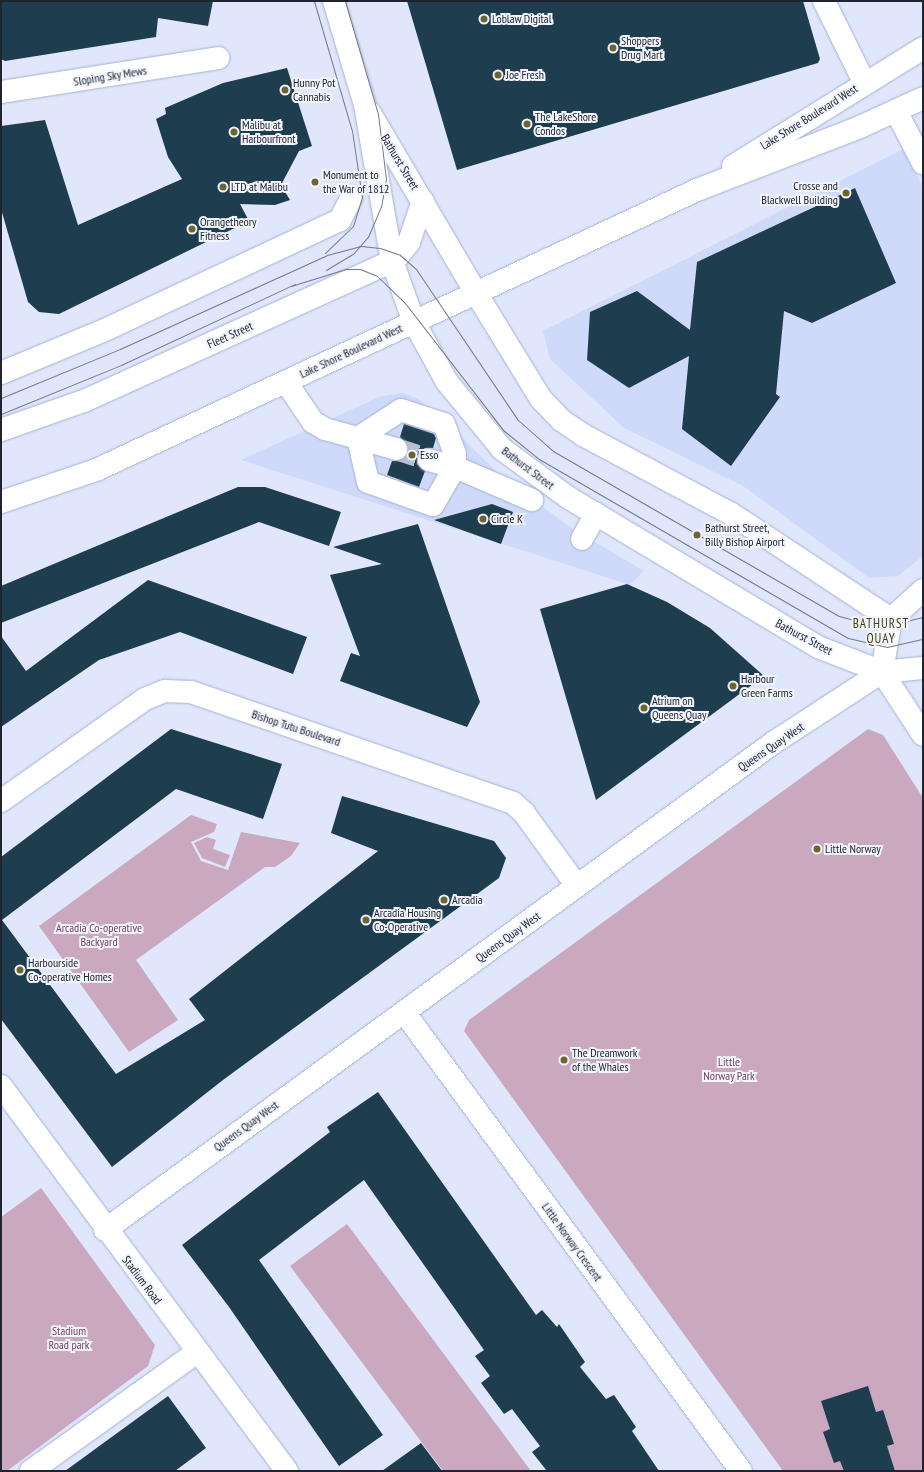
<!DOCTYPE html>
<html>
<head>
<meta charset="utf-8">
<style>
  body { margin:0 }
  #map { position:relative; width:924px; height:1472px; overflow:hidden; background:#e0e7fc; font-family:"PT Sans Narrow",sans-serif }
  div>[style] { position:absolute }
  .built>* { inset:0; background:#cfdafb }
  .green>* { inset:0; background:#caa9c0 }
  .building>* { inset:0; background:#1e3d4f }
  .minor-tunnel>* { height:22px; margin-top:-11px; transform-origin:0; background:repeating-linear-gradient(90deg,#bac0d3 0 22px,transparent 0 33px) }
  .roads { filter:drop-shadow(0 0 1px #a5b1d2) drop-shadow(0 0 1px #a5b1d2) }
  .minor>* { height:22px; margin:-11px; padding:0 11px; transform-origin:11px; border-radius:11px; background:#fff }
  .major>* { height:22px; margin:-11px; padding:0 11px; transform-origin:11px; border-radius:11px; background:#fff }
  .highway>* { height:22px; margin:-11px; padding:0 11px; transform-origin:11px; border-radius:11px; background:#fff }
  .tram>* { height:1px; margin:-0.5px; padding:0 0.5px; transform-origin:0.5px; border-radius:0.5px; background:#74798a }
  .dots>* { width:11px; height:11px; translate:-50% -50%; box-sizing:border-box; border:2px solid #f2f5fc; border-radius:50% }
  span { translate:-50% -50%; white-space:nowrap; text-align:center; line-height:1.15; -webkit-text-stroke:4px #f2f5fc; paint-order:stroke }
  .poi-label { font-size:12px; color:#202431 }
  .left { translate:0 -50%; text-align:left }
  .right { translate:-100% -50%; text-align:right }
  .street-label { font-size:12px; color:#202431 }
  .park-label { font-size:12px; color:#764169 }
  .neighbourhood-label { font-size:13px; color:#433e14; letter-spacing:1px }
  .frame { position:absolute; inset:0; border:2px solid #202431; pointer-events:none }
</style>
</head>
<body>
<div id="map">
  <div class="built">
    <div style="clip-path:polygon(903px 149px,923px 187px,923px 556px,898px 576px,869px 578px,743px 486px,624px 428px,550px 359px,543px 331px)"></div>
    <div style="clip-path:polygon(403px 393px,418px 399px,450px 426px,502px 477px,573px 529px,644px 571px,630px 585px,241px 460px,381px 396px)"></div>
  </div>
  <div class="green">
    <div style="clip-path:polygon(868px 729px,883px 735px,923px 798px,923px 1471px,783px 1471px,464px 1031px,469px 1020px)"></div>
    <div style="clip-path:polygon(191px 815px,217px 824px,214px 832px,191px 842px,201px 861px,228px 870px,241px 832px,300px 843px,291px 856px,275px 867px,265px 867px,136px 960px,178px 1020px,129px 1052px,39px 926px)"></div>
    <div style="clip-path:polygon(207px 837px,216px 840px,213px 849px,230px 855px,225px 867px,202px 858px,194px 843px)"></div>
    <div style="clip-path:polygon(41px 1188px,155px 1345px,148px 1366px,7px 1471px,1px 1471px,1px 1217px)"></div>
    <div style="clip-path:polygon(347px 1224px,531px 1471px,443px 1471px,290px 1266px)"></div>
  </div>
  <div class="building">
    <div style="clip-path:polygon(1px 1px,213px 1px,208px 26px,158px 18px,156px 37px,5px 61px,1px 59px)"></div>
    <div style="clip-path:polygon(407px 1px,803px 1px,820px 59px,818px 63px,457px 170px)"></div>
    <div style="clip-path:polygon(287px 68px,312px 146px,299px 151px,281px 185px,290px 200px,275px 205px,240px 204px,249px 221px,59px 314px,39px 312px,28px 302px,1px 209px,1px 126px,45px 120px,78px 225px,182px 179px,168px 157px,156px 119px,166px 114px,165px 108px,223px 83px)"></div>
    <div style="clip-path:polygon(855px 188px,896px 283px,812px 323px,784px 311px,776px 394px,780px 397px,731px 466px,682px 429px,689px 356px,629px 388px,587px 360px,590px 312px,637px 291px,690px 330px,697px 262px)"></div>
    <div style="clip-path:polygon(404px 424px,434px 434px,436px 438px,433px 448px,425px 448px,417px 456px,417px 464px,425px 471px,419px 487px,387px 475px,392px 461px,399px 461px,408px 453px,408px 446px,400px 437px)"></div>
    <div style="clip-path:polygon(238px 487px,265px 487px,341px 512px,329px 546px,259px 522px,1px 623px,1px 586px)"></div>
    <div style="clip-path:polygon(492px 504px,513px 512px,501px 544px,434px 520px)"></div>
    <div style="clip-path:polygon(418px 524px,480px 702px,467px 727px,340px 681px,351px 653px,360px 656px,330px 575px,382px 564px,333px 547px)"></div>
    <div style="clip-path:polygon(148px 580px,307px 637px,293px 674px,180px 632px,99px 660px,1px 727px,1px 636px,26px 671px)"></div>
    <div style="clip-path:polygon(627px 584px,667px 602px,710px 628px,764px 676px,596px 800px,540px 609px)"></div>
    <div style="clip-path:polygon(171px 729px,282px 764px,263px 819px,176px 789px,2px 920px,116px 1074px,205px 1020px,189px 999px,378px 851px,331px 833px,342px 796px,494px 841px,506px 858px,499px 878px,223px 1080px,112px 1167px,1px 1019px,1px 857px)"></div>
    <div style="clip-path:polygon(378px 1092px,536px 1315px,542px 1310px,557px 1327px,559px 1324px,585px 1362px,580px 1367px,606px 1399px,614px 1395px,636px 1427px,632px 1431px,659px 1471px,547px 1471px,532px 1452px,540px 1446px,512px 1409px,504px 1414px,481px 1383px,490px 1376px,475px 1356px,484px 1350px,364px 1180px,259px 1260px,383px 1435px,339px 1466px,229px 1307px,182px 1245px,330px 1132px,327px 1127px)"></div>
    <div style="clip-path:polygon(868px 1386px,876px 1412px,883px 1410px,894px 1444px,887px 1446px,895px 1471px,844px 1471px,840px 1461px,834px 1463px,823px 1432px,830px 1429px,821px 1401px)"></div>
    <div style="clip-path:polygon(168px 1396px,206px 1448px,175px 1471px,65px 1471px)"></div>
    <div style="clip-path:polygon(421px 1443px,442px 1471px,382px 1471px)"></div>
  </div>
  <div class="minor-tunnel">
    <div style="left:396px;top:449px;width:35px;rotate:18deg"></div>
  </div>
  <div class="roads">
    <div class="minor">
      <div style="left:824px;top:1px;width:90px;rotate:63.7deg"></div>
      <div style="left:1px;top:92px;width:220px;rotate:-8.9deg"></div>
      <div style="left:896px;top:111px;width:59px;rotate:62.6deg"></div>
      <div style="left:476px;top:293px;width:124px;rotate:58.5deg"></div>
      <div style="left:541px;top:399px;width:29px;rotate:46deg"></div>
      <div style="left:561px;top:420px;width:27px;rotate:34deg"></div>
      <div style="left:583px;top:435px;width:166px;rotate:28deg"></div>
      <div style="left:730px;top:513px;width:193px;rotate:33.4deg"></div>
      <div style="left:414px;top:322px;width:68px;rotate:61.2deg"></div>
      <div style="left:447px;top:382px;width:87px;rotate:50.6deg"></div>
      <div style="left:502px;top:449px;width:83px;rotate:36.2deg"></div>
      <div style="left:569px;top:498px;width:290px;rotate:30.9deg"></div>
      <div style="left:818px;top:647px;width:69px;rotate:21.3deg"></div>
      <div style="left:1px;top:373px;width:115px;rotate:-22.5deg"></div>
      <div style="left:107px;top:329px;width:257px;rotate:-25.1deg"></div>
      <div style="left:340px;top:220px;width:25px;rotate:-63deg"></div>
      <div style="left:286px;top:382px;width:48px;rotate:56deg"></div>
      <div style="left:313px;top:422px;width:14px;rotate:30deg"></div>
      <div style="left:325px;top:429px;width:74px;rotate:15.7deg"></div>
      <div style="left:1px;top:430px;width:88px;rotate:-19.3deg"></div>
      <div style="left:84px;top:401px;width:341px;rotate:-24.4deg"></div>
      <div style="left:395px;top:260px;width:23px;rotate:-52deg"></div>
      <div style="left:409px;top:242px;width:43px;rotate:-71.1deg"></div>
      <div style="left:358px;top:438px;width:45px;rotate:77.2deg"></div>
      <div style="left:368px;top:482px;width:69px;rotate:19.5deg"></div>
      <div style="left:433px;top:505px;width:44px;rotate:-59.9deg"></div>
      <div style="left:455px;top:467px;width:84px;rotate:23.2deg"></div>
      <div style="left:358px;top:438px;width:51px;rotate:-33.1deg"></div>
      <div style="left:401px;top:410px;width:45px;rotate:18deg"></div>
      <div style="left:444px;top:424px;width:32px;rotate:70deg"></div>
      <div style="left:455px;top:454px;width:13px;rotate:90deg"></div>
      <div style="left:455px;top:467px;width:27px;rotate:-165deg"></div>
      <div style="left:582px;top:539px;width:29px;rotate:-61deg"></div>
      <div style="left:891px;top:619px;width:43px;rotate:-42.2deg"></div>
      <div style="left:882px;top:672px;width:75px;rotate:56.9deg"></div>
      <div style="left:882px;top:672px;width:54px;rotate:-80.4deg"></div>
      <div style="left:1px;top:801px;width:176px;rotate:-35.3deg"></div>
      <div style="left:145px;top:699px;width:22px;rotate:-22deg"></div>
      <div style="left:165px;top:691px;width:26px;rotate:2deg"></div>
      <div style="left:191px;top:692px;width:341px;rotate:19deg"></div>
      <div style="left:513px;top:803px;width:15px;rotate:42deg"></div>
      <div style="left:524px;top:813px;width:90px;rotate:54deg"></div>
      <div style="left:404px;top:1012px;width:569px;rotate:53.71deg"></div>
      <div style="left:1px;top:1086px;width:480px;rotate:53.4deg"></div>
      <div style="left:105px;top:1230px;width:827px;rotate:-36.09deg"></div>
      <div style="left:773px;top:743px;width:130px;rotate:-33.1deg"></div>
      <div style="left:882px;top:672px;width:41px;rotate:-5.6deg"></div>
      <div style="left:31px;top:1471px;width:204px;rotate:-35.6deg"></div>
    </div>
    <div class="major">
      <div style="left:334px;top:1px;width:109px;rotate:73.4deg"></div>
      <div style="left:365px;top:105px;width:158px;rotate:80.2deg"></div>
      <div style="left:392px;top:261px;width:65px;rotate:70.2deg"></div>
      <div style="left:370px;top:113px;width:209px;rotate:59.5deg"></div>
    </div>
    <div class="highway">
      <div style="left:733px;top:166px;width:224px;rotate:-31.8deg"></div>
      <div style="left:1px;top:502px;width:100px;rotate:-18.6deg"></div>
      <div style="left:96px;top:470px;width:663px;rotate:-24.98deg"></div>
      <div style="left:697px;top:190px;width:175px;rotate:-21.1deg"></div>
      <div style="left:860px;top:127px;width:69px;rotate:-24.7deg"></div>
    </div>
  </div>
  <div class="tram">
    <div style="left:314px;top:1px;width:135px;rotate:73.7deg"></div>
    <div style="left:352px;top:131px;width:67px;rotate:81.4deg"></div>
    <div style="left:362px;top:197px;width:30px;rotate:107deg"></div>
    <div style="left:353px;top:226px;width:39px;rotate:136deg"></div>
    <div style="left:326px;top:270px;width:31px;rotate:-31deg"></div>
    <div style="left:353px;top:254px;width:23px;rotate:-49deg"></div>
    <div style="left:368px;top:237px;width:33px;rotate:-67deg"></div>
    <div style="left:381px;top:207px;width:28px;rotate:-80deg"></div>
    <div style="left:386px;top:179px;width:65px;rotate:-97deg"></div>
    <div style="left:378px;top:114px;width:118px;rotate:-106.3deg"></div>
    <div style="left:291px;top:286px;width:58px;rotate:-17.2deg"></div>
    <div style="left:346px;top:269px;width:14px"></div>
    <div style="left:360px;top:269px;width:18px;rotate:22deg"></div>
    <div style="left:377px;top:276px;width:39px;rotate:44deg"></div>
    <div style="left:405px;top:303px;width:160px;rotate:52.3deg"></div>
    <div style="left:503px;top:430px;width:46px;rotate:38.9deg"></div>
    <div style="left:539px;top:459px;width:357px;rotate:30.1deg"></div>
    <div style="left:848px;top:638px;width:40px;rotate:13deg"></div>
    <div style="left:887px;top:647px;width:37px;rotate:-13deg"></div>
    <div style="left:1px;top:398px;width:129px;rotate:-22.4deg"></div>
    <div style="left:120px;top:349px;width:227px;rotate:-24.4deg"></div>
    <div style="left:327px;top:255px;width:35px;rotate:-15deg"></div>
    <div style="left:361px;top:246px;width:19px;rotate:6deg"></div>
    <div style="left:380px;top:248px;width:21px;rotate:19deg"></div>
    <div style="left:400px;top:255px;width:21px;rotate:41deg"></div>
    <div style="left:416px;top:269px;width:182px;rotate:56deg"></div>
    <div style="left:518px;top:420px;width:47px;rotate:41.5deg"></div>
    <div style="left:553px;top:451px;width:330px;rotate:30deg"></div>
    <div style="left:839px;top:616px;width:43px;rotate:14.7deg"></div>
    <div style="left:881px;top:627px;width:43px;rotate:-13.4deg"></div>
    <div style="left:1px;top:414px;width:130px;rotate:-22.2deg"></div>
    <div style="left:121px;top:365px;width:192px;rotate:-25deg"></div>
  </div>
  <div class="dots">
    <div style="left:484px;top:19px;background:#6c6531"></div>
    <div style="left:613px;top:48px;background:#6c6531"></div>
    <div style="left:498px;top:75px;background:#6c6531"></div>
    <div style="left:285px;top:90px;background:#6c6531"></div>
    <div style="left:527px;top:124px;background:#6c6531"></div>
    <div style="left:234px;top:132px;background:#6c6531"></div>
    <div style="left:315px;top:182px;background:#6c6531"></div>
    <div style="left:223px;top:187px;background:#6c6531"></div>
    <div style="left:846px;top:193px;background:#6c6531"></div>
    <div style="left:192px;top:229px;background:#6c6531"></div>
    <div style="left:412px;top:455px;background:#6c6531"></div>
    <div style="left:483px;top:519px;background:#6c6531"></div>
    <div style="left:697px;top:535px;background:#6c6531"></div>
    <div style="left:733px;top:686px;background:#6c6531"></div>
    <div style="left:644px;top:708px;background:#6c6531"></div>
    <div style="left:817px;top:849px;background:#6c6531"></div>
    <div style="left:444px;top:900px;background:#6c6531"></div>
    <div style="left:366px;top:920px;background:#6c6531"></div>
    <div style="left:20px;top:970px;background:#6c6531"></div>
    <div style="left:564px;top:1060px;background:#6c6531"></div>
  </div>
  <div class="poi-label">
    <span class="left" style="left:492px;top:19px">Loblaw Digital</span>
    <span class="left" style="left:621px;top:48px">Shoppers<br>Drug Mart</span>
    <span class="left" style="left:506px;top:75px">Joe Fresh</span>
    <span class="left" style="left:293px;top:90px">Hunny Pot<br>Cannabis</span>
    <span class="left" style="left:535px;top:124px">The LakeShore<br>Condos</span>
    <span class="left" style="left:242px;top:132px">Malibu at<br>Harbourfront</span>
    <span class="left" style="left:323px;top:182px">Monument to<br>the War of 1812</span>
    <span class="right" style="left:838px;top:193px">Crosse and<br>Blackwell Building</span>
    <span class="left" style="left:231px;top:187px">LTD at Malibu</span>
    <span class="left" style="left:200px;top:229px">Orangetheory<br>Fitness</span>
    <span class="left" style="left:420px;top:455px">Esso</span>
    <span class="left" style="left:491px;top:519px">Circle K</span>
    <span class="left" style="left:705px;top:535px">Bathurst Street,<br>Billy Bishop Airport</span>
    <span class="left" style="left:741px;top:686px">Harbour<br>Green Farms</span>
    <span class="left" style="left:652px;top:708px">Atrium on<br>Queens Quay</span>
    <span class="left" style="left:825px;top:849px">Little Norway</span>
    <span class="left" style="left:452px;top:900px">Arcadia</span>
    <span class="left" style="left:374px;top:920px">Arcadia Housing<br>Co-Operative</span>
    <span class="left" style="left:28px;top:970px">Harbourside<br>Co-operative Homes</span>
    <span class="left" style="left:572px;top:1060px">The Dreamwork<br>of the Whales</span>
  </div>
  <div class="street-label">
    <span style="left:110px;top:76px;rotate:-9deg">Sloping Sky Mews</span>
    <span style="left:809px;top:117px;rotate:-32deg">Lake Shore Boulevard West</span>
    <span style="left:400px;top:162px;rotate:59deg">Bathurst Street</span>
    <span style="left:230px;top:335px;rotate:-24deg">Fleet Street</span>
    <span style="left:351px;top:351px;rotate:-25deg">Lake Shore Boulevard West</span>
    <span style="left:528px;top:468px;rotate:37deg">Bathurst Street</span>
    <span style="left:804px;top:637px;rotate:28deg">Bathurst Street</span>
    <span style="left:296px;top:728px;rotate:18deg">Bishop Tutu Boulevard</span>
    <span style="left:771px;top:747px;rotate:-34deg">Queens Quay West</span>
    <span style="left:508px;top:937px;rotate:-36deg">Queens Quay West</span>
    <span style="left:246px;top:1126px;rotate:-36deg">Queens Quay West</span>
    <span style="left:572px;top:1242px;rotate:54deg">Little Norway Crescent</span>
    <span style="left:142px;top:1280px;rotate:53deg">Stadium Road</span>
  </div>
  <div class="park-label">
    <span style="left:99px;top:935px">Arcadia Co-operative<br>Backyard</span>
    <span style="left:729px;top:1069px">Little<br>Norway Park</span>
    <span style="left:69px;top:1338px">Stadium<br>Road park</span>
  </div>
  <div class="neighbourhood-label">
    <span style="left:881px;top:632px">BATHURST<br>QUAY</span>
  </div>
  <div class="frame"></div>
</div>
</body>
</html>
